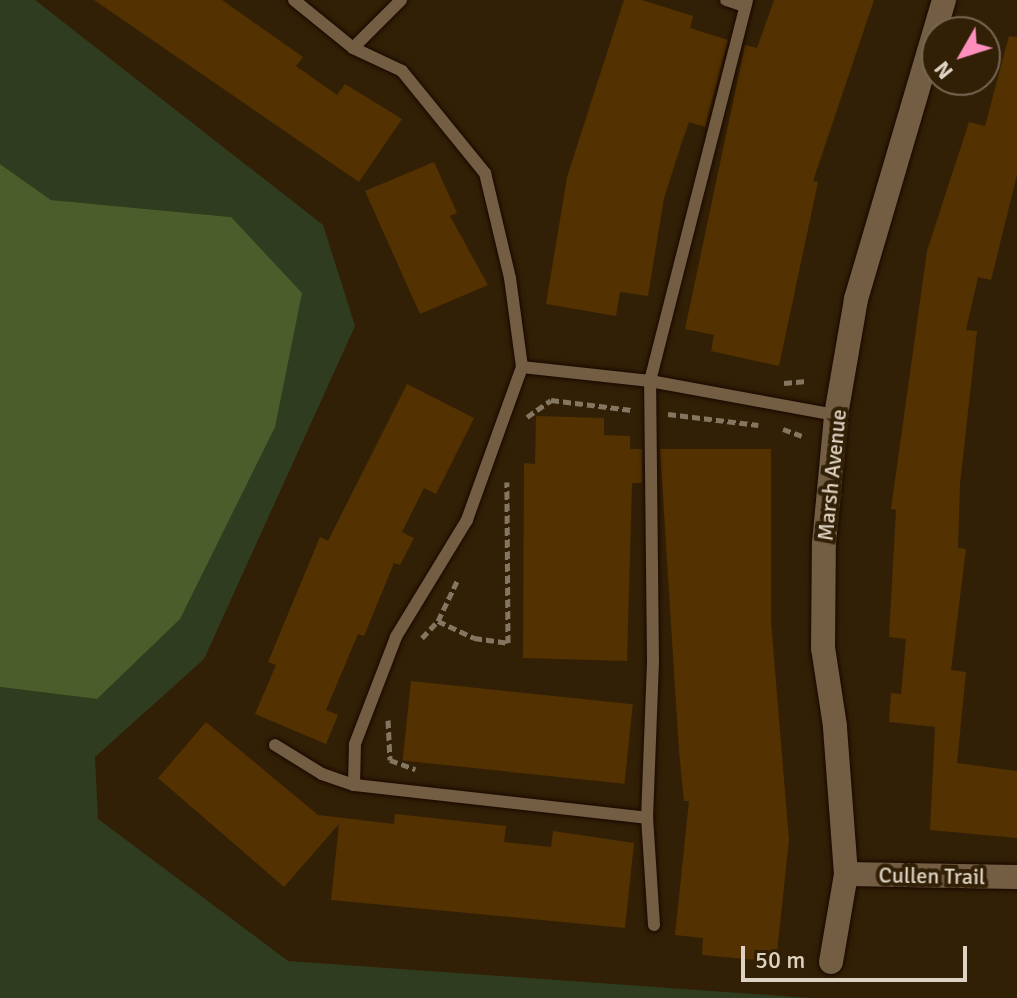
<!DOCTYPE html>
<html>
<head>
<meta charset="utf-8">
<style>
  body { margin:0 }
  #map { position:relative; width:1017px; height:998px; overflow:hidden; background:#322006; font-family:Signika,sans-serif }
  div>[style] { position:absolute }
  .green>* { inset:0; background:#303c20 }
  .forest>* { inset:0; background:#4a5d2b }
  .building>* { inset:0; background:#533100; transform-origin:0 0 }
  .path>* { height:5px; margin-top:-2.5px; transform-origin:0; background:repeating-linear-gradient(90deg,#857661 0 8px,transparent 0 12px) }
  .roads { filter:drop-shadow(0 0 2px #190800) drop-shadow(0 0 2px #190800) }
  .lane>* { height:12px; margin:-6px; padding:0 6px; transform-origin:6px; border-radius:6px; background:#735d43 }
  .street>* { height:24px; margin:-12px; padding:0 12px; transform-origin:12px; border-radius:12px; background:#735d43 }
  span { translate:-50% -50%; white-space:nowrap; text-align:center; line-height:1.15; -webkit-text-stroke:8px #322006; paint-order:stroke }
  .street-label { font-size:22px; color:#ded2c3 }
  .north { position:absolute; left:921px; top:16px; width:80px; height:80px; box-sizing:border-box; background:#322006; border:2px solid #776752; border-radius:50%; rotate:231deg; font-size:22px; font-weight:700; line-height:32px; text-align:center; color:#ded2c3 }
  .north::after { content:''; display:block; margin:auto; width:28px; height:36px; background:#fe8ebc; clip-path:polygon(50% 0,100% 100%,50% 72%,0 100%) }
  .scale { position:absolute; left:741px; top:946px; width:226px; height:36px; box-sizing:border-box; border:4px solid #ded2c3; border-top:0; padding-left:10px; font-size:24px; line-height:28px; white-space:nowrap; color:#ded2c3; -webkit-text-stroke:6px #322006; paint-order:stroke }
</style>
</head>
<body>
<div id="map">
  <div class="green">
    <div style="clip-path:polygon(0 0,35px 0,323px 225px,355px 326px,204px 659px,95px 757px,98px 819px,288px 961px,811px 998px,0 998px,0 687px,97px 699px,231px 217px,51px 200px,0 164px)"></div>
  </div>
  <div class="forest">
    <div style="clip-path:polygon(0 164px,51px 200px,231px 217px,302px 293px,275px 427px,180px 619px,97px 699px,0 687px)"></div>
  </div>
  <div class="building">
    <div style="clip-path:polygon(94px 0,222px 0,303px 57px,296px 66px,337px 95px,345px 84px,402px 119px,359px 182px)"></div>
    <div style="clip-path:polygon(624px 0,642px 0,693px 16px,690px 28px,728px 40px,705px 127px,689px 122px,681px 145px,664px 198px,648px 296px,620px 292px,616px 316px,546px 304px,567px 177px)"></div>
    <div style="clip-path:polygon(774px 0,874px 0,813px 181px,818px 182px,779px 366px,711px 351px,714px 335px,685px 329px,745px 45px,757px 48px)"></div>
    <div style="clip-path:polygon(1009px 36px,1017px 37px,1017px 175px,991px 280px,978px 277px,966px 330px,977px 331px,960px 484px,958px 548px,966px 549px,951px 670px,966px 672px,957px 763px,1017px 771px,1017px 838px,930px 830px,935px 727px,889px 722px,891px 693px,901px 694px,906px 639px,889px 637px,896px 510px,891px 509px,927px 251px,969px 122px,985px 126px)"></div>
    <div style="clip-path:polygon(434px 162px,457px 213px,450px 216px,488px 285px,420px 314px,365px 191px)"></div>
    <div style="clip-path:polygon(407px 384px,474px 418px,436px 494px,424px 488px,402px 532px,414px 538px,400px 565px,394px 563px,364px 636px,358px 634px,326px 710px,338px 715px,326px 744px,255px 714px,276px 665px,268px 662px,320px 537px,328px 541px)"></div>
    <div style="clip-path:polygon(536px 416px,604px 418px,604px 435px,630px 436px,630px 449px,642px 449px,642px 483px,632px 483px,627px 661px,523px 658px,524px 463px,535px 464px)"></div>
    <div style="clip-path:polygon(660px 449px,771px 449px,771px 621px,789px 840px,776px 962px,702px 955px,703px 938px,675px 935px,689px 801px,684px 801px,679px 751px)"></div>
    <div style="left:411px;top:681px;width:223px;height:80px;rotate:6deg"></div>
    <div style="clip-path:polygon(206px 722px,318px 815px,394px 824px,395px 814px,506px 826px,504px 842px,551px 847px,553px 831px,634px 843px,625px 928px,331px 900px,339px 824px,284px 887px,158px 778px)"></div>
  </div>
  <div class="path">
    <div style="left:784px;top:383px;width:23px;rotate:-5deg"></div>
    <div style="left:668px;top:414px;width:91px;rotate:7deg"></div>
    <div style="left:527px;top:417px;width:29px;rotate:-35deg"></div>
    <div style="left:551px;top:400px;width:81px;rotate:7.1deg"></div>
    <div style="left:783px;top:429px;width:20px;rotate:20deg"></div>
    <div style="left:438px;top:621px;width:40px;rotate:25deg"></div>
    <div style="left:474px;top:638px;width:34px;rotate:8deg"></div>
    <div style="left:508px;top:643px;width:161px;rotate:-90.4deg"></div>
    <div style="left:422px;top:638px;width:23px;rotate:-47deg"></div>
    <div style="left:438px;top:621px;width:47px;rotate:-64.5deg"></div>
    <div style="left:388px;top:720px;width:40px;rotate:87.1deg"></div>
    <div style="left:390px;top:760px;width:27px;rotate:20deg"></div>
  </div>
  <div class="roads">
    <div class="lane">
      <div style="left:294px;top:0;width:76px;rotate:39.1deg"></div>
      <div style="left:353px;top:48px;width:54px;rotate:25.1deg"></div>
      <div style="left:402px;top:71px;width:132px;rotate:50.9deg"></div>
      <div style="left:485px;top:173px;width:108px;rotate:76.6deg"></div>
      <div style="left:510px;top:278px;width:90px;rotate:82.3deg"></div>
      <div style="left:522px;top:367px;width:129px;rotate:6.2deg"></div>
      <div style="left:650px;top:381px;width:189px;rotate:10.4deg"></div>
      <div style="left:726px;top:0;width:20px;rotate:18deg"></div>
      <div style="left:353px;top:48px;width:68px;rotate:-45deg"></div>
      <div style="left:522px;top:367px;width:163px;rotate:109.8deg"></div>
      <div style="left:467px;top:520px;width:137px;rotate:121.3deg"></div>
      <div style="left:396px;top:637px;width:115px;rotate:111deg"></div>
      <div style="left:355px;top:744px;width:41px;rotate:91.4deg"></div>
      <div style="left:354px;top:785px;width:295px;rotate:6.4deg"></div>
      <div style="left:275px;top:745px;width:55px;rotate:31.7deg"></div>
      <div style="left:322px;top:774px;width:34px;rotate:19deg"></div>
      <div style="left:654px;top:925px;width:107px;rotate:-93.7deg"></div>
      <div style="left:647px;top:818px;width:157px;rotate:-87.8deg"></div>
      <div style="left:653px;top:661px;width:280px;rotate:-90.6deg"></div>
      <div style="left:650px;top:381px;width:393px;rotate:-75.7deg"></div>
    </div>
    <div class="street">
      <div style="left:846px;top:874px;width:171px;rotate:1deg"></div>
      <div style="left:831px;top:962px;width:89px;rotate:-80.3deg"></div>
      <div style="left:846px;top:874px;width:148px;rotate:-94.3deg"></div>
      <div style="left:835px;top:726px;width:79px;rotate:-98.7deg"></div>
      <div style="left:823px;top:648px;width:105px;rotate:-89.5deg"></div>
      <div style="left:824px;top:543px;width:129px;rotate:-84.6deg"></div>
      <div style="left:836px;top:415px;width:118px;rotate:-80.2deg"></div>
      <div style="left:856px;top:299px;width:312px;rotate:-73.6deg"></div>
    </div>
  </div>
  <div class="street-label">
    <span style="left:832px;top:475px;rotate:-84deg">Marsh Avenue</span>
    <span style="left:932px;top:876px;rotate:1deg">Cullen Trail</span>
  </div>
  <div class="north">N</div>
  <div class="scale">50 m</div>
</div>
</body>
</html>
